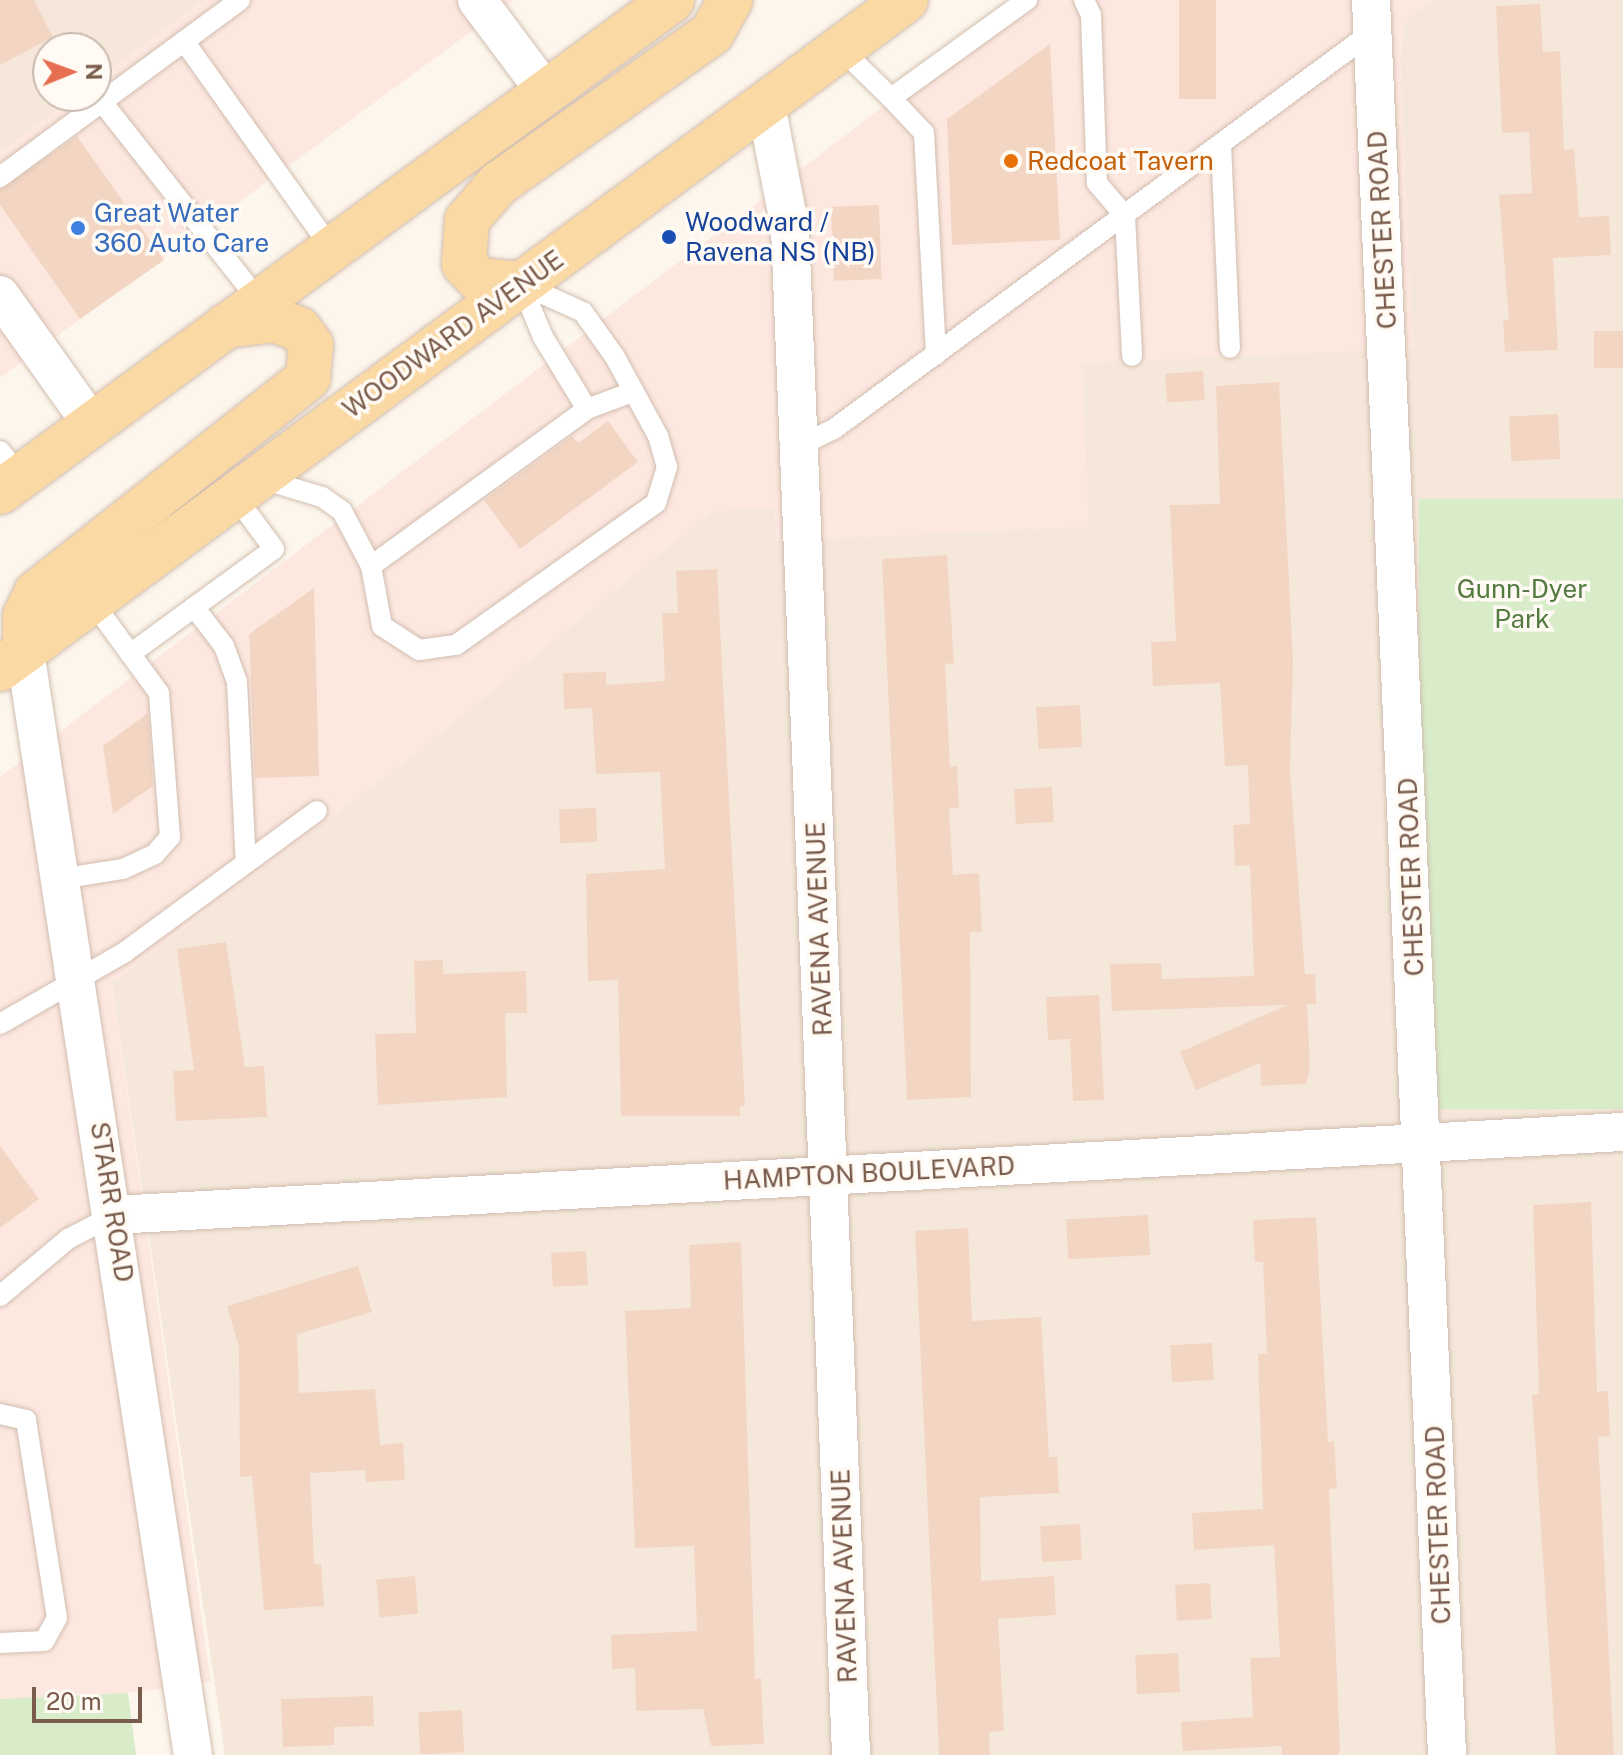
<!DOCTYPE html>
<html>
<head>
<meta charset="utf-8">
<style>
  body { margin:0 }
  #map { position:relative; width:1623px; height:1755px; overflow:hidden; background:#fdf6ec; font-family:"Public Sans",sans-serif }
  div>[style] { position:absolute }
  .residential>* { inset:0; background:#f5e8da }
  .commercial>* { inset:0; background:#fde8e0 }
  .green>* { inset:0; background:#d8ecc9; transform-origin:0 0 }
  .building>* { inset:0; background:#f3d5c3; transform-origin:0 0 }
  .roads { filter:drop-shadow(0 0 2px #d1beb0) drop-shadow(0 0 2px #d1beb0) }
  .lane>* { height:20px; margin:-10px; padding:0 10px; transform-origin:10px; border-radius:10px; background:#fff }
  .street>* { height:38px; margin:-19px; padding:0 19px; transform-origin:19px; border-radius:19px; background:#fff }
  .primary>* { height:44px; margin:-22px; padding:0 22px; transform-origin:22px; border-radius:22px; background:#fbd9a5 }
  .dots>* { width:22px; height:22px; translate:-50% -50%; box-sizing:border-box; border:4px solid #fffaf3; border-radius:50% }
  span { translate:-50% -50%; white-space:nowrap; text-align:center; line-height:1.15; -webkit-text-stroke:7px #fffaf3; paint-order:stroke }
  .food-label { font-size:26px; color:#c56008 }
  .left { translate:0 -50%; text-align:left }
  .shop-label { font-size:26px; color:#366cbe }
  .transit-label { font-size:26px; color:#164399 }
  .street-label { font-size:26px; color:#7a5c4d }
  .park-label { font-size:26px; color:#537a41 }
  .north { position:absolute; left:32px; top:32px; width:80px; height:80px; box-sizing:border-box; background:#fffaf3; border:2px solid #cabbb1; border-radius:50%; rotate:89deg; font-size:22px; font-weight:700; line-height:32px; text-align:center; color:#7a5c4d }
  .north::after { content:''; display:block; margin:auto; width:28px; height:36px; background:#e76f51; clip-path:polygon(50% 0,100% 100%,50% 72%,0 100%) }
  .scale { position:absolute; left:32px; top:1687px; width:110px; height:36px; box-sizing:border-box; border:4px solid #7a5c4d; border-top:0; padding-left:10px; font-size:24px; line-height:28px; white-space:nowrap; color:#7a5c4d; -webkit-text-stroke:6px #fffaf3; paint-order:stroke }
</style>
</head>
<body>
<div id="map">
  <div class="residential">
    <div style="clip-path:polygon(0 0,204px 0,96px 80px,96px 48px,48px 48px,48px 96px,75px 96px,0 153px)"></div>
    <div style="clip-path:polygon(1434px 0,1623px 0,1623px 1755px,225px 1755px,112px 983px,421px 749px,712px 511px,775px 508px,777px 541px,1088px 526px,1082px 363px,1412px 348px,1400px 60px,1405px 20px)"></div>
  </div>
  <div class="commercial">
    <div style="clip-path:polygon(204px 0,514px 0,0 378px,0 153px,75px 96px,96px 96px,96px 80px)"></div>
    <div style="clip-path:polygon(1024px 0,1434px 0,1405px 20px,1400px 60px,1413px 348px,1082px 363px,1089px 526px,777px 541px,775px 508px,712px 511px,421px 749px,112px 983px,211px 1682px,128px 1693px,0 1699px,0 777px)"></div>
  </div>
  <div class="green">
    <div style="left:1623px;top:499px;width:610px;height:204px;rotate:90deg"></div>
    <div style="clip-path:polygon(128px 1693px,136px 1755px,0 1755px,0 1699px)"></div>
  </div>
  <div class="building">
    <div style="clip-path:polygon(0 0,34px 0,53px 37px,0 65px)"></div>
    <div style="left:1179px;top:0;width:37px;height:99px"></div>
    <div style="clip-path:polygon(1540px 4px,1543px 52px,1560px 51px,1564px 150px,1574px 149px,1579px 217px,1609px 216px,1611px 255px,1553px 258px,1558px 350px,1505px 352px,1503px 320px,1509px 320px,1499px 195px,1532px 193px,1529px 132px,1502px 133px,1496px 6px)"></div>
    <div style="clip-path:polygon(82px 31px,90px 48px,51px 48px)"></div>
    <div style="clip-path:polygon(1050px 44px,1060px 240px,952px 245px,947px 119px)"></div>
    <div style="clip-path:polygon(77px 136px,164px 260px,80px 319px,0 205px,0 190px)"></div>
    <div style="left:879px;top:205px;width:74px;height:48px;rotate:88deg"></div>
    <div style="left:1623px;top:331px;width:37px;height:29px;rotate:90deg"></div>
    <div style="left:1203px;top:371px;width:29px;height:38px;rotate:86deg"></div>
    <div style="clip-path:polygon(1279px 382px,1293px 662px,1290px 769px,1305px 974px,1315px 974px,1316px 1004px,1307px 1004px,1310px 1068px,1306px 1084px,1261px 1086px,1260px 1063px,1196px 1090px,1180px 1052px,1287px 1005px,1112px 1011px,1110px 964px,1161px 963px,1162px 979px,1254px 976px,1250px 865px,1235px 866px,1233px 825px,1250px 824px,1248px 765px,1225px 766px,1220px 683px,1153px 686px,1151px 642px,1176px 641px,1170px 505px,1220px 504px,1216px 386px)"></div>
    <div style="left:1558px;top:414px;width:45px;height:49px;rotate:87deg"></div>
    <div style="clip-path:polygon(608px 421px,638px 462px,520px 549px,484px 500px,572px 436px,578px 443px)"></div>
    <div style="clip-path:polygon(947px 555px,954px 663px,945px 664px,950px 767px,957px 766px,959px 808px,949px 809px,953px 875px,979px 873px,982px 932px,970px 932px,971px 1097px,907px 1100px,882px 559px)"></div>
    <div style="clip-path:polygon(717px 569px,745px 1106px,740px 1106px,740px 1116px,621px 1116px,618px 980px,588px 981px,586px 874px,665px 869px,660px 772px,596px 774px,592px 708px,564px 709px,563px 673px,606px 672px,606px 685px,665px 681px,662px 613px,678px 613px,676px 571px)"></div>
    <div style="clip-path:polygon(314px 588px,319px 776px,255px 778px,249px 634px)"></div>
    <div style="left:1080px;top:705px;width:42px;height:44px;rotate:87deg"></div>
    <div style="clip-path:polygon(148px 713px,153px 786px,113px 814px,103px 746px)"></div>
    <div style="left:1052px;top:787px;width:35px;height:38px;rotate:87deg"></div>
    <div style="left:596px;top:808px;width:34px;height:37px;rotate:88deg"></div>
    <div style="clip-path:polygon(226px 942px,245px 1067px,264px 1066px,267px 1117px,176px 1121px,173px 1071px,194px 1070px,177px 949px)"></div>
    <div style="clip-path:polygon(443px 960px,443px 974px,526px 971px,527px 1013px,505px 1013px,507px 1097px,378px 1105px,375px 1034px,416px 1033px,414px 961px)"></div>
    <div style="clip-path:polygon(1099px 995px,1104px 1100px,1073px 1101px,1070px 1039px,1048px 1040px,1046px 997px)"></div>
    <div style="clip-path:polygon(0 1146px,39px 1199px,0 1228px)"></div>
    <div style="clip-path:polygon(1591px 1202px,1597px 1392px,1608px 1391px,1610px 1436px,1598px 1437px,1614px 1755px,1556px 1755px,1532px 1395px,1539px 1394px,1533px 1205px)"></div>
    <div style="left:1148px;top:1215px;width:40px;height:82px;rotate:87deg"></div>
    <div style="clip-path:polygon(1316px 1217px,1328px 1442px,1334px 1441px,1337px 1488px,1329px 1489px,1340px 1750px,1338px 1755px,1282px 1755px,1282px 1746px,1183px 1751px,1181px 1722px,1253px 1717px,1250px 1658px,1280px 1657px,1274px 1545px,1194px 1550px,1192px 1513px,1263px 1509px,1258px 1354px,1267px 1354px,1263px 1262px,1255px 1262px,1253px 1220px)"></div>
    <div style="clip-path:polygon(968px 1228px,972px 1321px,1041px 1317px,1049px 1457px,1057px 1457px,1059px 1493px,980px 1497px,981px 1581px,1054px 1576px,1056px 1615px,998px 1619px,1004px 1731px,989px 1732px,990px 1755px,939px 1755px,915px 1231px)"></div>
    <div style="clip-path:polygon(741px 1242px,755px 1679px,761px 1678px,764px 1744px,711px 1746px,703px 1709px,636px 1711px,635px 1668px,612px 1669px,611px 1635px,697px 1631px,694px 1546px,635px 1548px,625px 1311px,691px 1308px,689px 1245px)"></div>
    <div style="left:586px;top:1251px;width:34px;height:35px;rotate:87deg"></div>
    <div style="clip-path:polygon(358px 1266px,372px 1312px,297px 1334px,299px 1393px,375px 1389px,380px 1445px,403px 1443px,405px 1480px,366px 1482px,365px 1470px,310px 1473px,314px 1564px,321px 1564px,324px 1606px,264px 1610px,252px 1476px,240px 1477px,239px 1347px,227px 1306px)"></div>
    <div style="left:1212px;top:1343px;width:37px;height:42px;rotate:87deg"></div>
    <div style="left:1080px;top:1524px;width:36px;height:40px;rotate:87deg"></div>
    <div style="left:415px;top:1576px;width:38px;height:39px;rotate:85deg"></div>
    <div style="left:1210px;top:1583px;width:36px;height:35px;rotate:87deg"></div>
    <div style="left:1178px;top:1653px;width:39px;height:43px;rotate:87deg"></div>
    <div style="clip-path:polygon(373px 1696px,374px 1726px,334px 1727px,334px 1745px,283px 1747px,281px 1699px)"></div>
    <div style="left:462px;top:1710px;width:42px;height:44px;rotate:87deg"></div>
  </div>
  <div class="roads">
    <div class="lane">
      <div style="left:1084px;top:0;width:17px;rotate:65deg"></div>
      <div style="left:1091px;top:15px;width:168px;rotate:88deg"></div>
      <div style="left:1097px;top:183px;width:43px;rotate:49.7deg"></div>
      <div style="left:1125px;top:216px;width:140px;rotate:87.1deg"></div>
      <div style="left:184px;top:41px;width:254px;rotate:54.6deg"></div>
      <div style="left:840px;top:48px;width:71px;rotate:44.4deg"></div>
      <div style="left:891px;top:98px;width:168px;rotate:-35.8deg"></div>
      <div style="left:891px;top:98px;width:48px;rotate:46.7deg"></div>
      <div style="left:924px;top:133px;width:222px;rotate:86.9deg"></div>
      <div style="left:102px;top:102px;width:253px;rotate:51.7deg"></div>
      <div style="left:1221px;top:144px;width:204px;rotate:87.5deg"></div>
      <div style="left:0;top:177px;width:298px;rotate:-36.4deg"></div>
      <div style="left:521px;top:284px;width:57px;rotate:67.5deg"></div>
      <div style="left:543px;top:337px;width:84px;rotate:58.6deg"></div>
      <div style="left:799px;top:446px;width:39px;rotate:-26deg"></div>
      <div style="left:834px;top:429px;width:669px;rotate:-36.42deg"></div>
      <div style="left:0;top:451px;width:33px;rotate:52deg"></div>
      <div style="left:259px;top:478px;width:66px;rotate:16.8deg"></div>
      <div style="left:322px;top:497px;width:24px;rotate:35deg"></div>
      <div style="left:342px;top:511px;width:62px;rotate:62.2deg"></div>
      <div style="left:371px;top:566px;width:61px;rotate:79.6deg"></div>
      <div style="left:382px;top:626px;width:44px;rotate:33deg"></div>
      <div style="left:419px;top:650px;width:37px;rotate:-8deg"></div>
      <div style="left:456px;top:645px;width:245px;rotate:-35.4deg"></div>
      <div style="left:656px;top:503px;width:38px;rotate:-73deg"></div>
      <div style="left:667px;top:467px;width:32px;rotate:-106deg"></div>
      <div style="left:658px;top:436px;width:90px;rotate:-118.6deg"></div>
      <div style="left:615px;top:357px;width:55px;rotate:-125.4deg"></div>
      <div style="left:583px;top:312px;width:68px;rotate:-155.7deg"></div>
      <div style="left:371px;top:566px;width:267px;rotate:-36deg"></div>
      <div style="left:587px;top:409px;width:48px;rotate:-20.7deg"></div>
      <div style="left:194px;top:607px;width:49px;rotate:52.4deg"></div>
      <div style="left:224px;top:646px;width:38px;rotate:70deg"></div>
      <div style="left:237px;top:682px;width:181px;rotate:87.2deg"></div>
      <div style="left:130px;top:654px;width:178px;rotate:-36.1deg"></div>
      <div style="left:274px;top:549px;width:66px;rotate:-126.3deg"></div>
      <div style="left:60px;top:879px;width:64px;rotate:-9deg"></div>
      <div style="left:123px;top:869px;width:35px;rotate:-25deg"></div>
      <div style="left:155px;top:854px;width:23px;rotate:-49deg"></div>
      <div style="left:170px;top:837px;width:144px;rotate:-94.4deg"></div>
      <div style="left:159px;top:693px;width:114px;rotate:-126.1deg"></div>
      <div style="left:0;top:1024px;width:144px;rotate:-29.9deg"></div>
      <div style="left:125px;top:952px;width:238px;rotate:-36.3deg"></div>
      <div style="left:0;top:1296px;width:89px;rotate:-40deg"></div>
      <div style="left:68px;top:1239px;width:52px;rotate:-27.6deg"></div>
      <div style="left:0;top:1414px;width:27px;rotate:13deg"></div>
      <div style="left:26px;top:1420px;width:200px;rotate:81.1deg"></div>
      <div style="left:57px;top:1618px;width:26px;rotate:119deg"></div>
      <div style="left:44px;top:1641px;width:44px;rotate:177.4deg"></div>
    </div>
    <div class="street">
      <div style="left:477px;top:0;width:114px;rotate:53.2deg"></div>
      <div style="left:1371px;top:0;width:1757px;rotate:87.52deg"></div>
      <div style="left:766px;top:105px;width:125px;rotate:79deg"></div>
      <div style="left:790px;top:228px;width:1528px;rotate:87.71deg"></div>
      <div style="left:0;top:295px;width:161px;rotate:54.6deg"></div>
      <div style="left:25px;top:651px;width:1117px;rotate:81.35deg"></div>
      <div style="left:114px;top:1215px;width:1511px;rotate:-3.15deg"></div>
    </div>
    <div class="primary">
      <div style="left:521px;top:284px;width:42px;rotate:-174.6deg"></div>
      <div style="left:479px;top:280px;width:22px;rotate:-133deg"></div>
      <div style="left:464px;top:264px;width:44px;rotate:-86.1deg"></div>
      <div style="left:467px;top:220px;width:48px;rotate:-49.3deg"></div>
      <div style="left:498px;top:184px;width:262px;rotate:-35.2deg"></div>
      <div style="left:712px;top:33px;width:38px;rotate:-61deg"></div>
      <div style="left:0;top:492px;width:833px;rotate:-36.21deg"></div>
      <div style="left:25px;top:651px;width:35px;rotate:-90deg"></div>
      <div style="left:25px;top:616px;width:25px;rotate:-64deg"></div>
      <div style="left:36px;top:593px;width:347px;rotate:-38.3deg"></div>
      <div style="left:308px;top:378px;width:33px;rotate:-85deg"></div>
      <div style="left:311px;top:345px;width:20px;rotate:-127deg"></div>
      <div style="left:299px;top:329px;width:27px;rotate:-160deg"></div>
      <div style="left:274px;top:320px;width:49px;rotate:173deg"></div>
      <div style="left:0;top:669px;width:1126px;rotate:-36.44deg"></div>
    </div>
  </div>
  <div class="dots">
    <div style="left:1011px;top:161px;background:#e8710a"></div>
    <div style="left:78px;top:228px;background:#3f7fe0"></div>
    <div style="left:669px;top:237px;background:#1a4fb4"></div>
  </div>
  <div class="food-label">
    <span class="left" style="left:1027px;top:161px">Redcoat Tavern</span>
  </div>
  <div class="shop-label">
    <span class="left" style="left:94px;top:228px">Great Water<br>360 Auto Care</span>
  </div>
  <div class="transit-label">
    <span class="left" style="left:685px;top:237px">Woodward /<br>Ravena NS (NB)</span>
  </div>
  <div class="street-label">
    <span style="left:1382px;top:230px;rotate:-93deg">CHESTER ROAD</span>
    <span style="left:453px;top:334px;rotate:-36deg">WOODWARD AVENUE</span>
    <span style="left:1411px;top:877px;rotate:-92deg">CHESTER ROAD</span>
    <span style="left:819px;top:929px;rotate:-92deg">RAVENA AVENUE</span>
    <span style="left:869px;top:1173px;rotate:-3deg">HAMPTON BOULEVARD</span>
    <span style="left:112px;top:1202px;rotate:81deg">STARR ROAD</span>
    <span style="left:1438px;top:1525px;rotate:-92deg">CHESTER ROAD</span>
    <span style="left:844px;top:1576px;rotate:-92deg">RAVENA AVENUE</span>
  </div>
  <div class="park-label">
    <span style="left:1522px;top:604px">Gunn-Dyer<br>Park</span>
  </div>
  <div class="north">N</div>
  <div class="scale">20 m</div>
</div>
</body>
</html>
